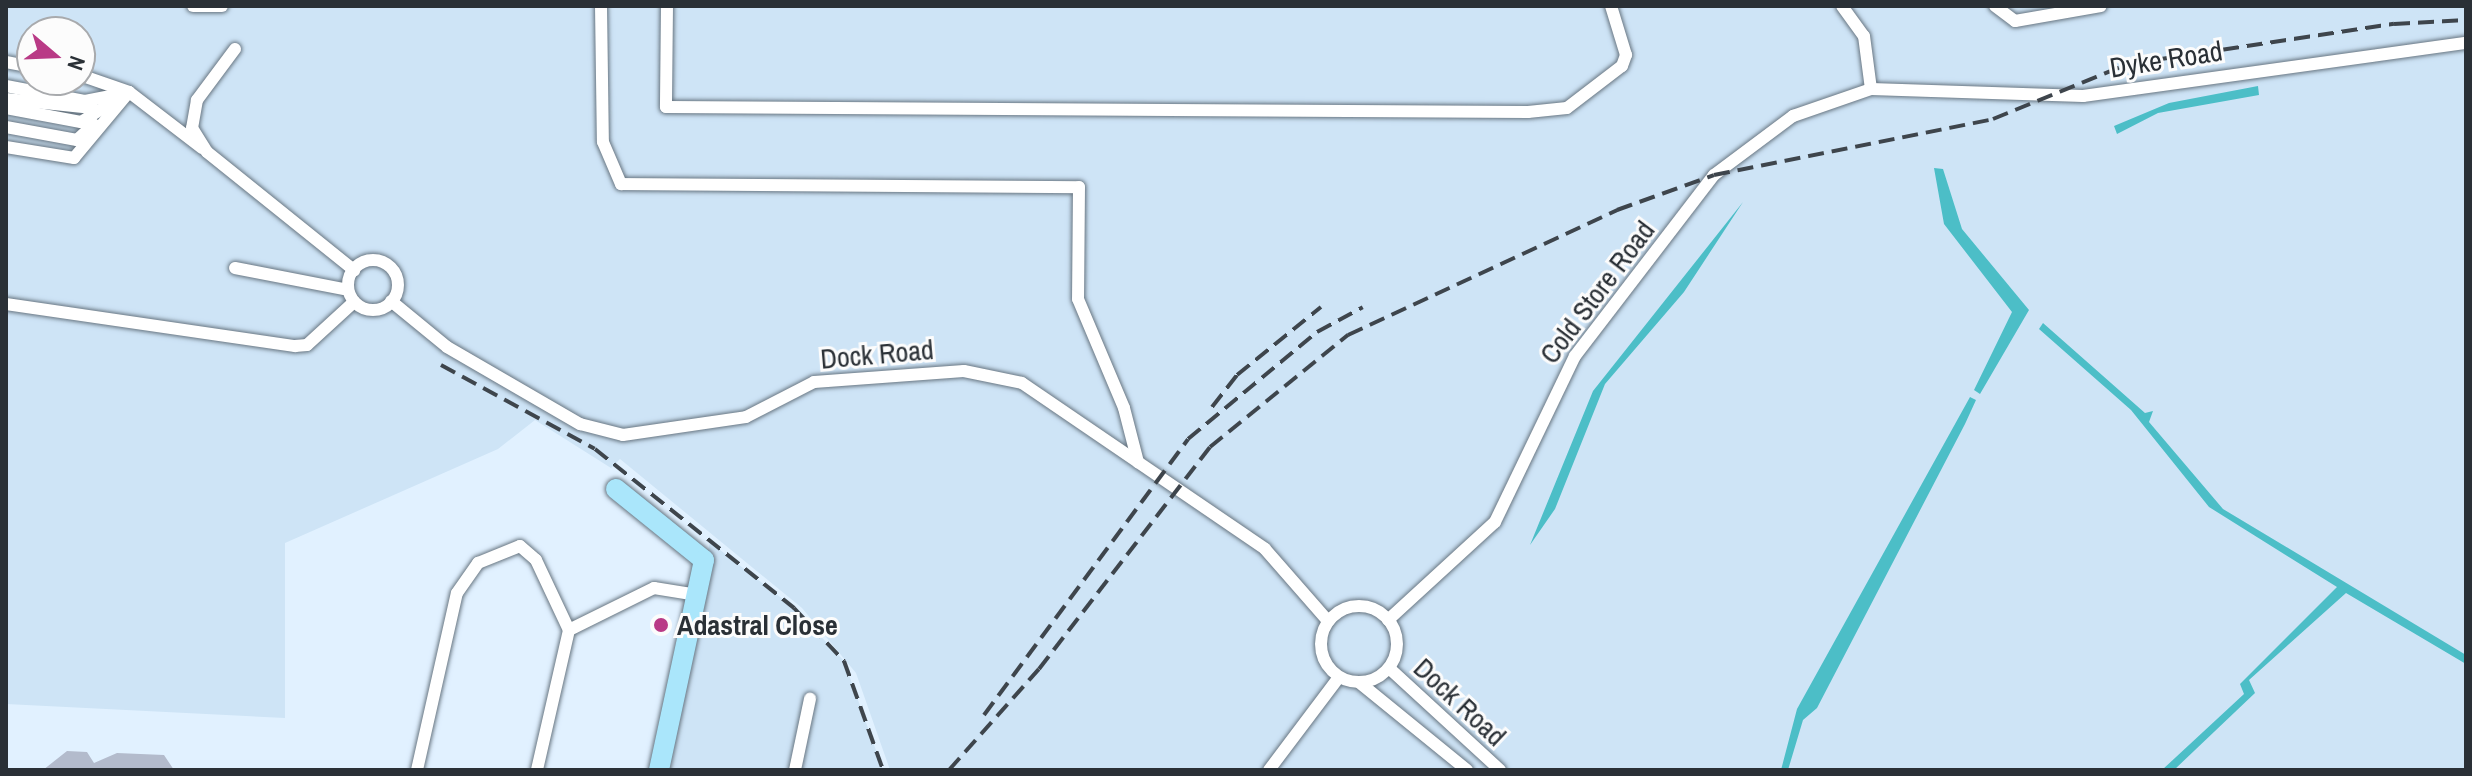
<!DOCTYPE html>
<html>
<head>
<meta charset="utf-8">
<style>
  body { margin:0 }
  #map { position:relative; width:2472px; height:776px; overflow:hidden; background:#e1f1ff; font-family:"Archivo Narrow",sans-serif }
  div>[style] { position:absolute }
  .built>* { inset:0; background:#cee4f6 }
  .water>* { inset:0; background:#4cbec7 }
  .building>* { inset:0; background:#b3bbcc }
  .roads { filter:drop-shadow(0 0 2px #687682) drop-shadow(0 0 2px #687682) }
  .minor>* { height:12px; margin:-6px; padding:0 6px; transform-origin:6px; border-radius:6px; background:#fff }
  .minor>.ring { margin:-6px; padding:0; box-sizing:content-box; background:none; border:12px solid #fff; border-radius:50% }
  .primary>* { height:20px; margin:-10px; padding:0 10px; transform-origin:10px; border-radius:10px; background:#aae6fb }
  .rail>* { height:4px; margin-top:-2px; transform-origin:0; background:repeating-linear-gradient(90deg,#3e454c 0 16px,transparent 0 24px) }
  .dots>* { width:22px; height:22px; translate:-50% -50%; box-sizing:border-box; border:4px solid #fcfcfc; border-radius:50% }
  span { translate:-50% -50%; white-space:nowrap; text-align:center; line-height:1.15; -webkit-text-stroke:6px #fcfcfc; paint-order:stroke }
  .street-label { font-size:28px; color:#2a3036 }
  .poi-label { font-size:28px; color:#2a3036; font-weight:700 }
  .left { translate:0 -50%; text-align:left }
  .frame { position:absolute; inset:0; border:8px solid #2a3036; pointer-events:none }
  .north { position:absolute; left:16px; top:16px; width:80px; height:80px; box-sizing:border-box; background:#fcfcfc; border:2px solid #a8aaad; border-radius:50%; rotate:109deg; font-size:22px; font-weight:700; line-height:32px; text-align:center; color:#2a3036 }
  .north::after { content:''; display:block; margin:auto; width:28px; height:36px; background:#b93a86; clip-path:polygon(50% 0,100% 100%,50% 72%,0 100%) }
</style>
</head>
<body>
<div id="map">
  <div class="built">
    <div style="clip-path:polygon(evenodd,6px 6px,2466px 6px,2466px 770px,890px 770px,856px 673px,802px 608px,620px 459px,611px 468px,535px 420px,498px 449px,285px 543px,285px 718px,6px 704px,6px 6px,32px 32px,80px 32px,80px 80px,32px 80px,32px 32px)"></div>
    <div style="clip-path:polygon(710px 542px,794px 608px,844px 661px,883px 770px,659px 770px)"></div>
  </div>
  <div class="water">
    <div style="clip-path:polygon(2258px 86px,2259px 95px,2158px 113px,2117px 134px,2114px 126px,2169px 103px)"></div>
    <div style="clip-path:polygon(1934px 168px,1943px 169px,1962px 229px,2029px 310px,1980px 394px,1974px 390px,2012px 312px,1944px 224px)"></div>
    <div style="clip-path:polygon(1743px 202px,1684px 292px,1605px 384px,1555px 509px,1530px 545px,1593px 391px)"></div>
    <div style="clip-path:polygon(2043px 323px,2145px 413px,2153px 411px,2149px 422px,2223px 509px,2466px 655px,2466px 664px,2346px 593px,2249px 680px,2255px 693px,2174px 770px,2162px 770px,2244px 694px,2240px 684px,2337px 587px,2209px 507px,2131px 410px,2039px 329px)"></div>
    <div style="clip-path:polygon(1970px 397px,1976px 400px,1965px 424px,1817px 708px,1803px 720px,1788px 770px,1781px 770px,1797px 709px)"></div>
  </div>
  <div class="building">
    <div style="clip-path:polygon(67px 751px,87px 752px,94px 763px,117px 753px,164px 755px,174px 770px,43px 770px)"></div>
  </div>
  <div class="roads">
    <div class="minor">
      <div style="left:193px;top:6px;width:29px"></div>
      <div style="left:601px;top:6px;width:136px;rotate:89.2deg"></div>
      <div style="left:603px;top:142px;width:46px;rotate:66.8deg"></div>
      <div style="left:621px;top:184px;width:458px;rotate:0.4deg"></div>
      <div style="left:1079px;top:187px;width:112px;rotate:90.5deg"></div>
      <div style="left:1078px;top:299px;width:118px;rotate:67.1deg"></div>
      <div style="left:1124px;top:408px;width:56px;rotate:75.5deg"></div>
      <div style="left:667px;top:6px;width:101px;rotate:90.6deg"></div>
      <div style="left:666px;top:107px;width:862px;rotate:0.33deg"></div>
      <div style="left:1528px;top:112px;width:39px;rotate:-6deg"></div>
      <div style="left:1567px;top:108px;width:69px;rotate:-37.4deg"></div>
      <div style="left:1622px;top:66px;width:12px;rotate:-70deg"></div>
      <div style="left:1626px;top:55px;width:51px;rotate:-107deg"></div>
      <div style="left:1842px;top:6px;width:37px;rotate:54deg"></div>
      <div style="left:1864px;top:36px;width:53px;rotate:82.5deg"></div>
      <div style="left:1995px;top:6px;width:25px;rotate:37deg"></div>
      <div style="left:2015px;top:21px;width:87px;rotate:-9.9deg"></div>
      <div style="left:235px;top:49px;width:64px;rotate:126.7deg"></div>
      <div style="left:197px;top:100px;width:28px;rotate:100deg"></div>
      <div style="left:192px;top:128px;width:28px;rotate:58deg"></div>
      <div style="left:207px;top:152px;width:189px;rotate:38.8deg"></div>
      <div style="left:6px;top:62px;width:26px;rotate:11deg"></div>
      <div style="left:80px;top:75px;width:52px;rotate:19.1deg"></div>
      <div style="left:129px;top:92px;width:92px;rotate:37.5deg"></div>
      <div style="left:6px;top:86px;width:80px;rotate:10.8deg"></div>
      <div style="left:85px;top:101px;width:38px;rotate:-11deg"></div>
      <div style="left:6px;top:99px;width:87px;rotate:5.9deg"></div>
      <div style="left:6px;top:108px;width:76px;rotate:10.6deg"></div>
      <div style="left:81px;top:122px;width:45px;rotate:-32.3deg"></div>
      <div style="left:6px;top:127px;width:72px;rotate:10.4deg"></div>
      <div style="left:77px;top:140px;width:23px;rotate:-43deg"></div>
      <div style="left:6px;top:147px;width:69px;rotate:9.2deg"></div>
      <div style="left:74px;top:158px;width:86px;rotate:-50.2deg"></div>
      <div class="ring" style="left:348px;top:260px;width:38px;height:38px"></div>
      <div style="left:235px;top:268px;width:115px;rotate:11deg"></div>
      <div style="left:391px;top:301px;width:72px;rotate:39.4deg"></div>
      <div style="left:447px;top:347px;width:154px;rotate:30.1deg"></div>
      <div style="left:580px;top:424px;width:44px;rotate:14.3deg"></div>
      <div style="left:623px;top:435px;width:124px;rotate:-8.3deg"></div>
      <div style="left:746px;top:417px;width:76px;rotate:-27.2deg"></div>
      <div style="left:814px;top:382px;width:150px;rotate:-4.2deg"></div>
      <div style="left:964px;top:371px;width:59px;rotate:11.7deg"></div>
      <div style="left:1022px;top:383px;width:294px;rotate:34.3deg"></div>
      <div style="left:1265px;top:549px;width:96px;rotate:48.8deg"></div>
      <div style="left:6px;top:304px;width:292px;rotate:8.3deg"></div>
      <div style="left:295px;top:346px;width:12px;rotate:-5deg"></div>
      <div style="left:307px;top:345px;width:64px;rotate:-42.5deg"></div>
      <div class="ring" style="left:1321px;top:606px;width:64px;height:64px"></div>
      <div style="left:1388px;top:620px;width:145px;rotate:-42.5deg"></div>
      <div style="left:1495px;top:522px;width:184px;rotate:-64.3deg"></div>
      <div style="left:1575px;top:356px;width:228px;rotate:-52.5deg"></div>
      <div style="left:1714px;top:175px;width:99px;rotate:-36.8deg"></div>
      <div style="left:1793px;top:116px;width:83px;rotate:-19.1deg"></div>
      <div style="left:1871px;top:89px;width:212px;rotate:1.9deg"></div>
      <div style="left:2083px;top:96px;width:387px;rotate:-7.9deg"></div>
      <div style="left:569px;top:630px;width:95px;rotate:-26.3deg"></div>
      <div style="left:654px;top:588px;width:44px;rotate:9.2deg"></div>
      <div style="left:1389px;top:668px;width:151px;rotate:42.6deg"></div>
      <div style="left:1360px;top:683px;width:138px;rotate:39.1deg"></div>
      <div style="left:417px;top:770px;width:181px;rotate:-77.3deg"></div>
      <div style="left:457px;top:593px;width:37px;rotate:-55deg"></div>
      <div style="left:478px;top:563px;width:45px;rotate:-22deg"></div>
      <div style="left:520px;top:546px;width:21px;rotate:41deg"></div>
      <div style="left:536px;top:560px;width:77px;rotate:64.8deg"></div>
      <div style="left:569px;top:630px;width:144px;rotate:102.9deg"></div>
      <div style="left:795px;top:770px;width:73px;rotate:-78.1deg"></div>
      <div style="left:1269px;top:770px;width:116px;rotate:-53deg"></div>
    </div>
    <div class="primary">
      <div style="left:616px;top:489px;width:113px;rotate:38.9deg"></div>
      <div style="left:704px;top:560px;width:215px;rotate:102.1deg"></div>
    </div>
  </div>
  <div class="rail">
    <div style="left:441px;top:365px;width:175px;rotate:28.6deg"></div>
    <div style="left:595px;top:449px;width:255px;rotate:38.6deg"></div>
    <div style="left:794px;top:608px;width:73px;rotate:46.7deg"></div>
    <div style="left:844px;top:661px;width:116px;rotate:70.3deg"></div>
    <div style="left:1212px;top:407px;width:41px;rotate:-52deg"></div>
    <div style="left:1237px;top:375px;width:108px;rotate:-39deg"></div>
    <div style="left:984px;top:715px;width:343px;rotate:-53.5deg"></div>
    <div style="left:1188px;top:439px;width:168px;rotate:-39.7deg"></div>
    <div style="left:1317px;top:332px;width:52px;rotate:-28.5deg"></div>
    <div style="left:949px;top:770px;width:135px;rotate:-48.3deg"></div>
    <div style="left:1039px;top:669px;width:280px;rotate:-52.4deg"></div>
    <div style="left:1210px;top:447px;width:178px;rotate:-39.1deg"></div>
    <div style="left:1348px;top:335px;width:297px;rotate:-24.9deg"></div>
    <div style="left:1617px;top:210px;width:103px;rotate:-19.8deg"></div>
    <div style="left:1714px;top:175px;width:285px;rotate:-11.3deg"></div>
    <div style="left:1993px;top:119px;width:146px;rotate:-22.2deg"></div>
    <div style="left:2128px;top:64px;width:269px;rotate:-8.6deg"></div>
    <div style="left:2394px;top:24px;width:72px;rotate:-3.2deg"></div>
  </div>
  <div class="dots">
    <div style="left:661px;top:625px;background:#b93a86"></div>
  </div>
  <div class="street-label">
    <span style="left:2166px;top:59px;rotate:-9deg">Dyke Road</span>
    <span style="left:1597px;top:292px;rotate:-53deg">Cold Store Road</span>
    <span style="left:877px;top:354px;rotate:-5deg">Dock Road</span>
    <span style="left:1460px;top:702px;rotate:43deg">Dock Road</span>
  </div>
  <div class="poi-label">
    <span class="left" style="left:677px;top:625px">Adastral Close</span>
  </div>
  <div class="frame"></div>
  <div class="north">N</div>
</div>
</body>
</html>
